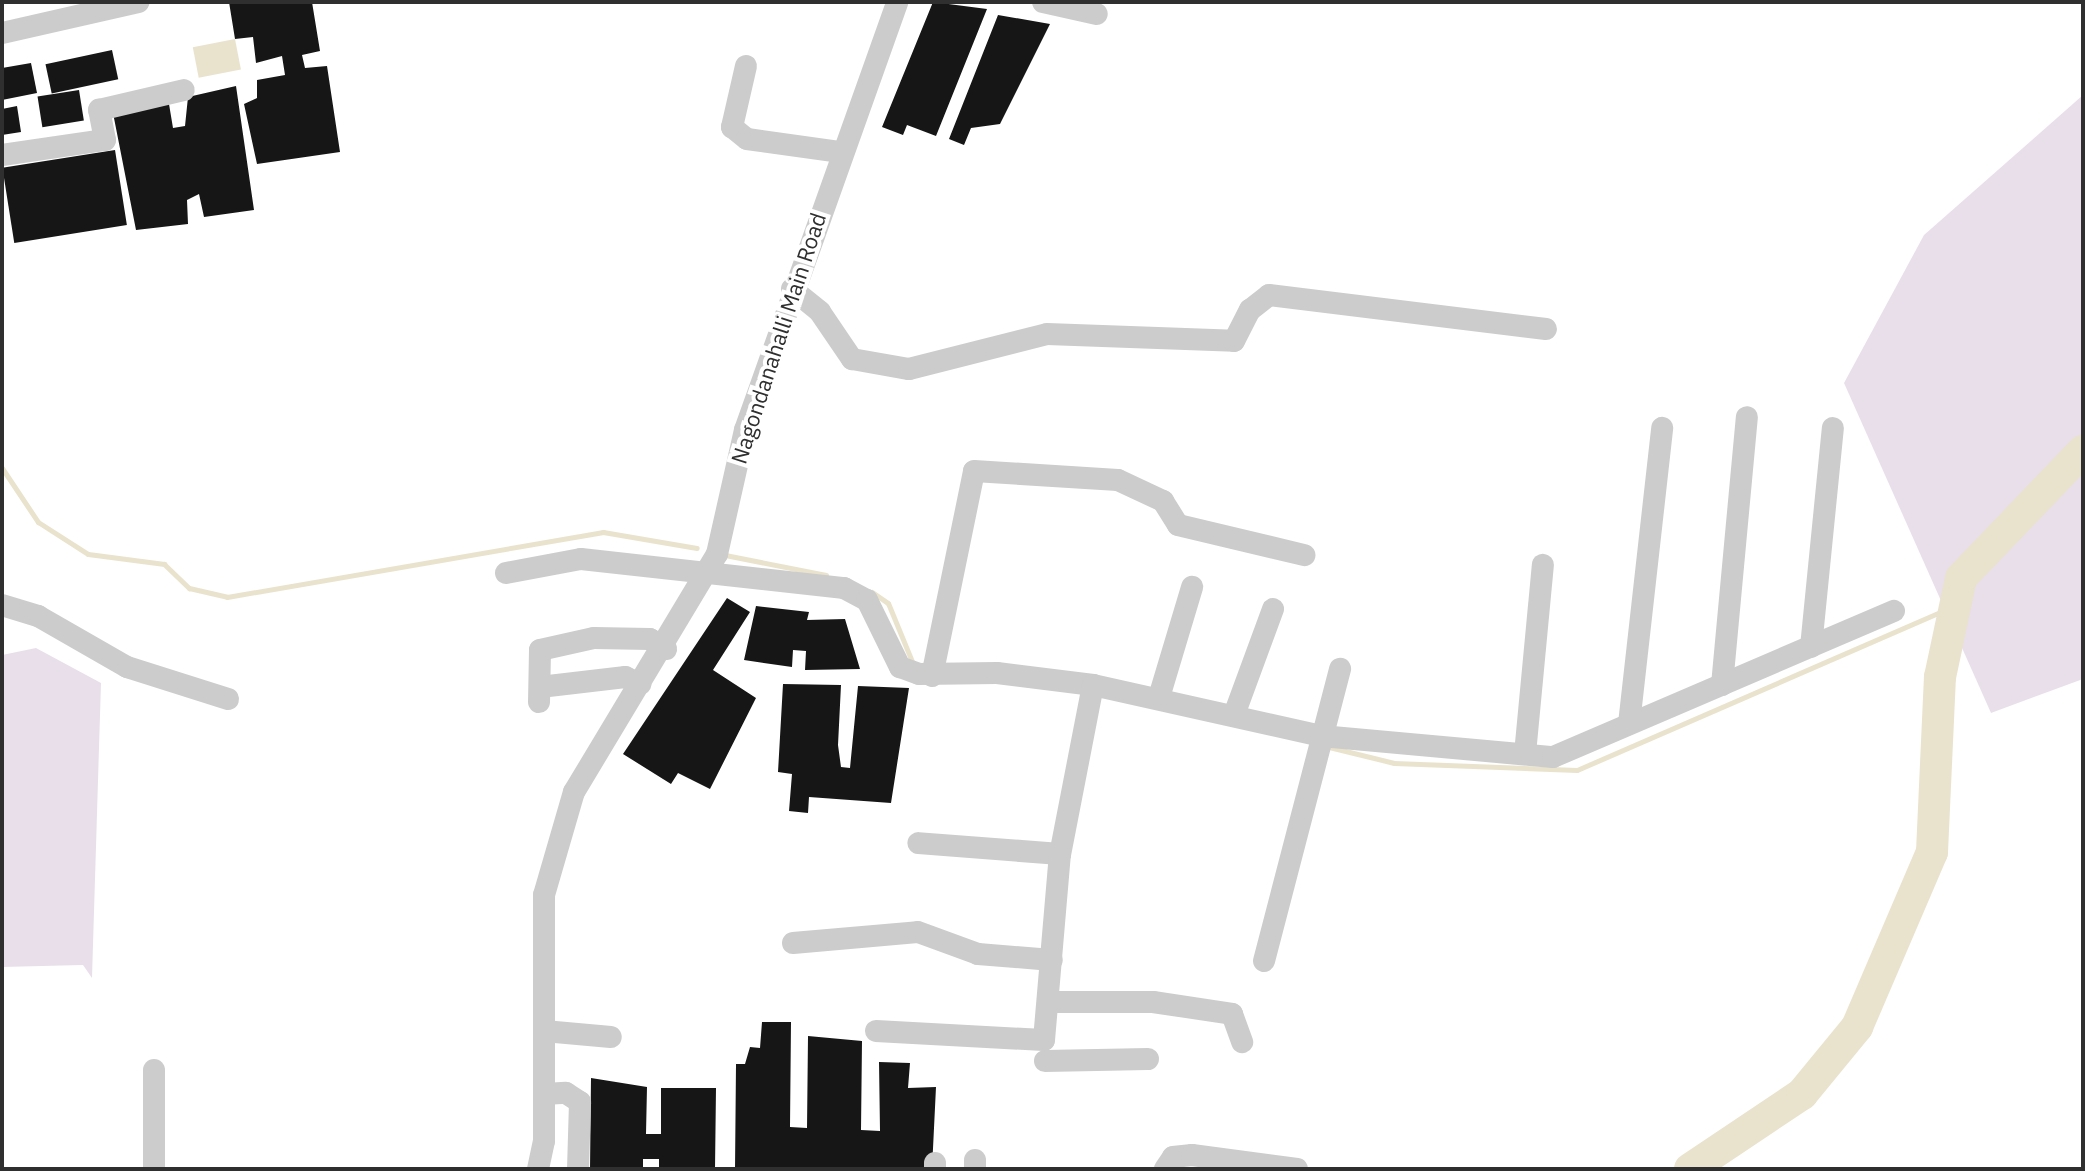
<!DOCTYPE html>
<html>
<head>
<meta charset="utf-8">
<style>
  body { margin:0 }
  #map { position:relative; width:2085px; height:1171px; overflow:hidden; background:#fff; font-family:"IBM Plex Sans",sans-serif }
  div>[style] { position:absolute }
  .green>* { inset:0; background:#e9dfeb }
  .water>* { inset:0; background:#e9e2cd; transform-origin:0 0 }
  .stream>* { height:5px; margin:-2.5px; padding:0 2.5px; transform-origin:2.5px; border-radius:2.5px; background:#e9e2cd }
  .river>* { height:32px; margin:-16px; padding:0 16px; transform-origin:16px; border-radius:16px; background:#e9e2cd }
  .building>* { inset:0; background:#161616; transform-origin:0 0 }
  .minor>* { height:22px; margin:-11px; padding:0 11px; transform-origin:11px; border-radius:11px; background:#ccc }
  span { translate:-50% -50%; white-space:nowrap; text-align:center; line-height:1.15; -webkit-text-stroke:8px #fff; paint-order:stroke }
  .street-label { font-size:22px; color:#2f2f2f }
  .frame { position:absolute; inset:0; border:4px solid #2f2f2f; pointer-events:none }
</style>
</head>
<body>
<div id="map">
  <div class="green">
    <div style="clip-path:polygon(2083px 95px,2083px 679px,1991px 713px,1844px 383px,1924px 235px)"></div>
    <div style="clip-path:polygon(36px 648px,101px 683px,92px 978px,83px 965px,2px 967px,2px 655px)"></div>
  </div>
  <div class="water">
    <div style="left:235px;top:39px;width:31px;height:43px;rotate:79deg"></div>
  </div>
  <div class="stream">
    <div style="left:2px;top:468px;width:65px;rotate:56.3deg"></div>
    <div style="left:38px;top:522px;width:59px;rotate:32.6deg"></div>
    <div style="left:88px;top:554px;width:77px;rotate:7.5deg"></div>
    <div style="left:164px;top:564px;width:35px;rotate:44deg"></div>
    <div style="left:189px;top:588px;width:39px;rotate:13deg"></div>
    <div style="left:227px;top:597px;width:382px;rotate:-9.8deg"></div>
    <div style="left:603px;top:532px;width:95px;rotate:9.7deg"></div>
    <div style="left:725px;top:555px;width:103px;rotate:11.2deg"></div>
    <div style="left:872px;top:592px;width:19px;rotate:35deg"></div>
    <div style="left:888px;top:603px;width:66px;rotate:67.7deg"></div>
    <div style="left:1329px;top:747px;width:67px;rotate:13.8deg"></div>
    <div style="left:1394px;top:763px;width:183px;rotate:2.2deg"></div>
    <div style="left:1577px;top:770px;width:413px;rotate:-23.5deg"></div>
  </div>
  <div class="river">
    <div style="left:1690px;top:1169px;width:135px;rotate:-33.8deg"></div>
    <div style="left:1802px;top:1094px;width:87px;rotate:-50.6deg"></div>
    <div style="left:1857px;top:1027px;width:190px;rotate:-66.8deg"></div>
    <div style="left:1932px;top:852px;width:175px;rotate:-87.4deg"></div>
    <div style="left:1940px;top:677px;width:101px;rotate:-78deg"></div>
    <div style="left:1961px;top:578px;width:176px;rotate:-46.2deg"></div>
  </div>
  <div class="building">
    <div style="clip-path:polygon(229px 2px,312px 2px,320px 51px,302px 55px,305px 68px,327px 66px,340px 152px,257px 164px,244px 104px,257px 98px,257px 80px,285px 75px,282px 56px,256px 63px,253px 37px,235px 39px)"></div>
    <div style="clip-path:polygon(933px 2px,987px 9px,936px 136px,907px 125px,903px 135px,882px 127px)"></div>
    <div style="clip-path:polygon(998px 15px,1050px 24px,1000px 124px,971px 128px,964px 145px,949px 139px)"></div>
    <div style="left:112px;top:50px;width:30px;height:68px;rotate:78deg"></div>
    <div style="clip-path:polygon(31px 63px,37px 93px,2px 100px,2px 68px)"></div>
    <div style="clip-path:polygon(236px 86px,254px 210px,204px 217px,199px 194px,187px 200px,188px 224px,136px 230px,113px 113px,168px 98px,173px 128px,185px 126px,188px 97px)"></div>
    <div style="left:79px;top:90px;width:31px;height:42px;rotate:81deg"></div>
    <div style="clip-path:polygon(17px 106px,21px 132px,2px 135px,2px 109px)"></div>
    <div style="left:115px;top:150px;width:76px;height:114px;rotate:81deg"></div>
    <div style="clip-path:polygon(727px 598px,750px 612px,713px 670px,756px 698px,710px 789px,678px 773px,671px 784px,623px 754px)"></div>
    <div style="clip-path:polygon(756px 606px,809px 612px,807px 620px,845px 619px,860px 669px,805px 670px,806px 651px,793px 650px,792px 667px,744px 660px)"></div>
    <div style="clip-path:polygon(783px 684px,841px 685px,838px 745px,841px 767px,850px 768px,858px 686px,909px 688px,891px 803px,809px 797px,808px 813px,789px 811px,792px 774px,778px 772px)"></div>
    <div style="clip-path:polygon(762px 1022px,791px 1022px,790px 1127px,807px 1128px,808px 1036px,862px 1041px,861px 1130px,880px 1131px,879px 1062px,910px 1063px,908px 1088px,936px 1087px,932px 1169px,735px 1169px,736px 1064px,745px 1064px,750px 1047px,760px 1048px)"></div>
    <div style="clip-path:polygon(591px 1078px,647px 1087px,646px 1134px,661px 1134px,661px 1088px,716px 1088px,715px 1169px,659px 1169px,659px 1159px,643px 1159px,643px 1169px,590px 1169px)"></div>
  </div>
  <div class="minor">
    <div style="left:1043px;top:2px;width:55px;rotate:12.5deg"></div>
    <div style="left:2px;top:33px;width:140px;rotate:-12.8deg"></div>
    <div style="left:746px;top:66px;width:63px;rotate:102.9deg"></div>
    <div style="left:732px;top:127px;width:19px;rotate:39deg"></div>
    <div style="left:747px;top:139px;width:93px;rotate:8deg"></div>
    <div style="left:2px;top:155px;width:104px;rotate:-8.3deg"></div>
    <div style="left:105px;top:140px;width:31px;rotate:-101deg"></div>
    <div style="left:99px;top:110px;width:87px;rotate:-13.2deg"></div>
    <div style="left:792px;top:289px;width:36px;rotate:39deg"></div>
    <div style="left:820px;top:312px;width:57px;rotate:55.8deg"></div>
    <div style="left:852px;top:359px;width:58px;rotate:10deg"></div>
    <div style="left:909px;top:369px;width:142px;rotate:-14.2deg"></div>
    <div style="left:1047px;top:334px;width:187px;rotate:2.1deg"></div>
    <div style="left:1234px;top:341px;width:35px;rotate:-63deg"></div>
    <div style="left:1250px;top:310px;width:24px;rotate:-38deg"></div>
    <div style="left:1269px;top:295px;width:279px;rotate:7deg"></div>
    <div style="left:506px;top:573px;width:76px;rotate:-10.6deg"></div>
    <div style="left:581px;top:559px;width:265px;rotate:6.3deg"></div>
    <div style="left:844px;top:588px;width:26px;rotate:28deg"></div>
    <div style="left:867px;top:600px;width:75px;rotate:63.8deg"></div>
    <div style="left:900px;top:667px;width:20px;rotate:20deg"></div>
    <div style="left:919px;top:674px;width:78px;rotate:-0.7deg"></div>
    <div style="left:997px;top:673px;width:97px;rotate:7.1deg"></div>
    <div style="left:1093px;top:685px;width:172px;rotate:101deg"></div>
    <div style="left:1060px;top:854px;width:142px;rotate:-175.6deg"></div>
    <div style="left:2px;top:605px;width:38px;rotate:17deg"></div>
    <div style="left:38px;top:616px;width:103px;rotate:29.8deg"></div>
    <div style="left:127px;top:667px;width:106px;rotate:17.6deg"></div>
    <div style="left:1811px;top:647px;width:220px;rotate:-84.3deg"></div>
    <div style="left:932px;top:676px;width:209px;rotate:-78.4deg"></div>
    <div style="left:974px;top:471px;width:144px;rotate:3.6deg"></div>
    <div style="left:1118px;top:480px;width:50px;rotate:25deg"></div>
    <div style="left:1163px;top:501px;width:28px;rotate:58deg"></div>
    <div style="left:1178px;top:525px;width:130px;rotate:13.4deg"></div>
    <div style="left:1093px;top:685px;width:234px;rotate:12.6deg"></div>
    <div style="left:1321px;top:736px;width:233px;rotate:5.2deg"></div>
    <div style="left:1553px;top:757px;width:371px;rotate:-23.2deg"></div>
    <div style="left:1722px;top:685px;width:269px;rotate:-84.7deg"></div>
    <div style="left:540px;top:687px;width:86px;rotate:-6.7deg"></div>
    <div style="left:625px;top:677px;width:17px;rotate:25deg"></div>
    <div style="left:1160px;top:694px;width:112px;rotate:-73.3deg"></div>
    <div style="left:539px;top:702px;width:52px;rotate:-88.9deg"></div>
    <div style="left:540px;top:650px;width:55px;rotate:-12.5deg"></div>
    <div style="left:594px;top:638px;width:56px;rotate:1deg"></div>
    <div style="left:650px;top:639px;width:19px;rotate:32deg"></div>
    <div style="left:1234px;top:715px;width:113px;rotate:-69.8deg"></div>
    <div style="left:1629px;top:724px;width:298px;rotate:-83.6deg"></div>
    <div style="left:1525px;top:754px;width:190px;rotate:-84.6deg"></div>
    <div style="left:793px;top:943px;width:125px;rotate:-5deg"></div>
    <div style="left:918px;top:932px;width:64px;rotate:20.1deg"></div>
    <div style="left:978px;top:954px;width:74px;rotate:4.6deg"></div>
    <div style="left:1264px;top:961px;width:302px;rotate:-75.4deg"></div>
    <div style="left:1048px;top:1002px;width:105px"></div>
    <div style="left:1153px;top:1002px;width:80px;rotate:8.6deg"></div>
    <div style="left:1232px;top:1014px;width:30px;rotate:70deg"></div>
    <div style="left:544px;top:1031px;width:67px;rotate:5.1deg"></div>
    <div style="left:876px;top:1031px;width:168px;rotate:3.1deg"></div>
    <div style="left:1044px;top:1040px;width:187px;rotate:-85.1deg"></div>
    <div style="left:1045px;top:1061px;width:103px;rotate:-1.1deg"></div>
    <div style="left:154px;top:1070px;width:99px;rotate:90deg"></div>
    <div style="left:544px;top:1094px;width:22px;rotate:-3deg"></div>
    <div style="left:566px;top:1093px;width:17px;rotate:33deg"></div>
    <div style="left:580px;top:1102px;width:67px;rotate:91.7deg"></div>
    <div style="left:975px;top:1160px;width:9px;rotate:90deg"></div>
    <div style="left:538px;top:1169px;width:29px;rotate:-78deg"></div>
    <div style="left:544px;top:1141px;width:246px;rotate:-90deg"></div>
    <div style="left:544px;top:895px;width:107px;rotate:-73.8deg"></div>
    <div style="left:574px;top:792px;width:278px;rotate:-59deg"></div>
    <div style="left:717px;top:554px;width:127px;rotate:-77.3deg"></div>
    <div style="left:745px;top:430px;width:454px;rotate:-70.4deg"></div>
    <div style="left:935px;top:1169px;width:6px;rotate:-90deg"></div>
    <div style="left:1165px;top:1169px;width:14px;rotate:-56deg"></div>
    <div style="left:1173px;top:1157px;width:19px;rotate:-6deg"></div>
    <div style="left:1192px;top:1155px;width:106px;rotate:7.6deg"></div>
  </div>
  <div class="street-label">
    <span style="left:778px;top:338px;rotate:-72deg">Nagondanahalli Main Road</span>
  </div>
  <div class="frame"></div>
</div>
</body>
</html>
